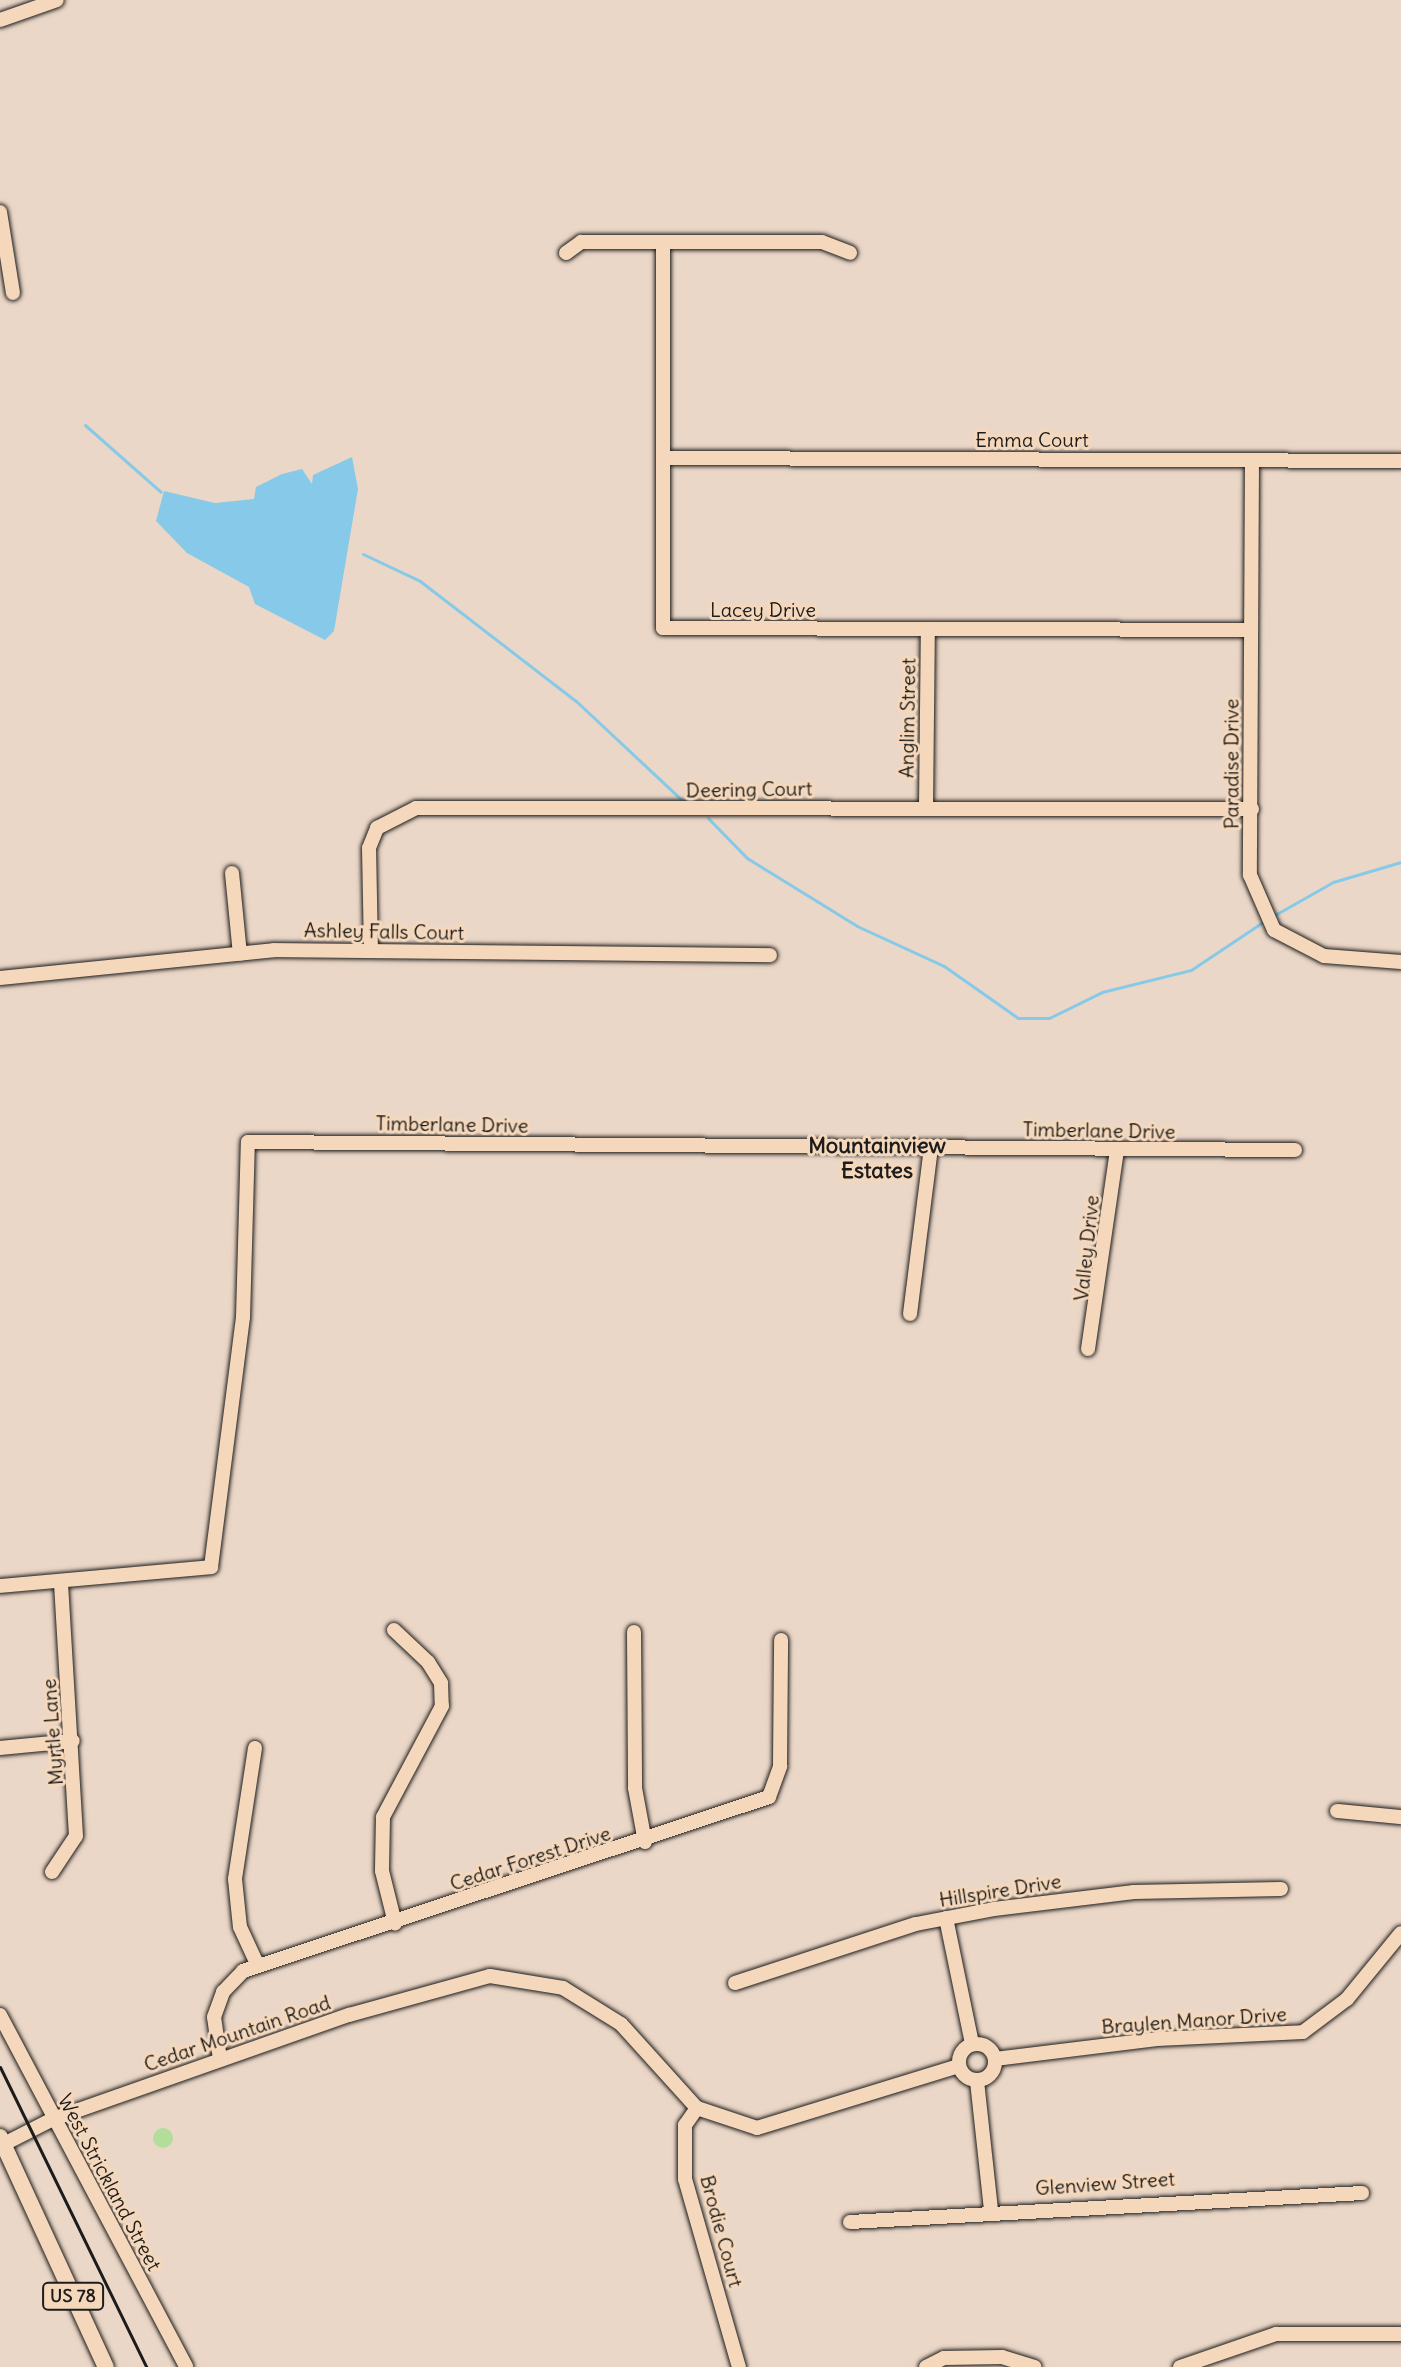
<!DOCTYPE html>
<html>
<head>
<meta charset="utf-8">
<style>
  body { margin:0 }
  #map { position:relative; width:1401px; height:2367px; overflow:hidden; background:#ebd7c7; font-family:Delius,sans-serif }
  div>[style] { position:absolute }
  .green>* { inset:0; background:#b2dd9b }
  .round { border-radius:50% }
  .water>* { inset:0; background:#87c9e8 }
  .stream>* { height:3px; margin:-1.5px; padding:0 1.5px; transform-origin:1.5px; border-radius:1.5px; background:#87c9e8 }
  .roads { filter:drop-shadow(0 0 2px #1c1c1c) drop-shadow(0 0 2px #1c1c1c) }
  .minor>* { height:14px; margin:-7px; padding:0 7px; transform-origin:7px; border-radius:7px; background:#f5d8bb }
  .minor>.ring { margin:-7px; padding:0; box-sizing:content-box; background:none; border:14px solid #f5d8bb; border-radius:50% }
  .major>* { height:16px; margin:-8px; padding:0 8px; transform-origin:8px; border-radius:8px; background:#f5d8bb }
  .rail>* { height:3px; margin:-1.5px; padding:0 1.5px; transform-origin:1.5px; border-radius:1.5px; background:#1c1c1c }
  span { translate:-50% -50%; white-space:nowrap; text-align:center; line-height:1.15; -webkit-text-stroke:6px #f5d8bb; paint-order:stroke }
  .shield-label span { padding:2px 6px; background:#f5d8bb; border:2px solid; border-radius:6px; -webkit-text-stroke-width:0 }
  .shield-label { font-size:18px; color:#1c1c1c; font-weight:700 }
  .street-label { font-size:20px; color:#1c1c1c }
  .neighbourhood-label { font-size:22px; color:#1c1c1c; font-weight:700 }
</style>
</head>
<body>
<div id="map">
  <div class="green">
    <div class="round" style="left:153px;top:2128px;width:20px;height:20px"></div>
  </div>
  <div class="water">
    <div style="clip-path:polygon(352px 457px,358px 489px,334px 631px,325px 640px,255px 604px,249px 587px,187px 553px,156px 521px,164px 491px,215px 503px,254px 499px,256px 487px,282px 474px,302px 469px,312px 484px,313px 475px)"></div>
  </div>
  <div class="stream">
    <div style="left:85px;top:425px;width:101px;rotate:41.4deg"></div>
    <div style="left:363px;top:554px;width:63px;rotate:25.3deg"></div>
    <div style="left:420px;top:581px;width:197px;rotate:37.6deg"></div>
    <div style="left:576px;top:701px;width:148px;rotate:43.1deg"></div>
    <div style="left:708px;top:818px;width:56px;rotate:45.7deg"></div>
    <div style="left:747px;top:858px;width:129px;rotate:31.7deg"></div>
    <div style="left:857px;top:926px;width:96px;rotate:24.7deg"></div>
    <div style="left:944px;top:966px;width:90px;rotate:35.1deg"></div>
    <div style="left:1018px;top:1018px;width:31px"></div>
    <div style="left:1049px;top:1018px;width:59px;rotate:-26.1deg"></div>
    <div style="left:1102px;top:992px;width:92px;rotate:-13.9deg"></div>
    <div style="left:1191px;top:970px;width:90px;rotate:-33.7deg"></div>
    <div style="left:1273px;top:916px;width:69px;rotate:-29.5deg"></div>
    <div style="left:1333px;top:882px;width:71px;rotate:-16.4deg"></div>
  </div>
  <div class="roads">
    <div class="minor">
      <div style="left:0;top:20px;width:60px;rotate:-19.3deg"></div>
      <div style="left:0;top:212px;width:82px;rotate:80.9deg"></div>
      <div style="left:663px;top:242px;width:386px;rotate:90deg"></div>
      <div style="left:663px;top:628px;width:588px;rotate:0.19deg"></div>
      <div style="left:566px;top:253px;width:19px;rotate:-36deg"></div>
      <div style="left:581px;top:242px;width:241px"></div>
      <div style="left:822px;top:242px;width:30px;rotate:21deg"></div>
      <div style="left:664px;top:458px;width:737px;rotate:0.23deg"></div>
      <div style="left:1252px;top:460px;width:415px;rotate:90.3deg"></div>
      <div style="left:1250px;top:875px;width:60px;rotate:66.4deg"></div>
      <div style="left:1274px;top:930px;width:56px;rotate:27.5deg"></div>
      <div style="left:1324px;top:956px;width:77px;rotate:4.5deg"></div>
      <div style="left:926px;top:808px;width:179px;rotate:-89.4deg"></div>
      <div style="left:232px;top:873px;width:81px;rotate:84.4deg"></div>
      <div style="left:371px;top:951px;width:103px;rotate:-91.1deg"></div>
      <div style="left:369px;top:848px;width:22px;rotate:-68deg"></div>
      <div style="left:377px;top:828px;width:44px;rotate:-27.1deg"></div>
      <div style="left:416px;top:808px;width:836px;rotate:0.07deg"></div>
      <div style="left:0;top:978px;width:275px;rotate:-5.8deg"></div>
      <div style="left:274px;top:950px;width:496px;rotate:0.6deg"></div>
      <div style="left:910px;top:1314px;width:167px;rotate:-82.8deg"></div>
      <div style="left:1088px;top:1349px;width:200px;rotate:-81.7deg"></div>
      <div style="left:0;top:1586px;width:212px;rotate:-5.1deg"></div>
      <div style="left:211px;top:1567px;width:252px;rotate:-82.7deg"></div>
      <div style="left:243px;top:1317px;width:175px;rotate:-88.4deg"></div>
      <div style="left:248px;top:1142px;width:1047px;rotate:0.44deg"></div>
      <div style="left:394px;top:1630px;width:47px;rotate:43.3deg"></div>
      <div style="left:428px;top:1662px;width:25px;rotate:58deg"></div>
      <div style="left:441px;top:1683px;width:23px;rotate:88deg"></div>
      <div style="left:442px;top:1706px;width:126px;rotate:118deg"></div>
      <div style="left:383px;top:1817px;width:54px;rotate:91.1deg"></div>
      <div style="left:382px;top:1871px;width:54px;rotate:76deg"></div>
      <div style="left:634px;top:1632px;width:156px;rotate:89.6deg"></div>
      <div style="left:635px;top:1788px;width:55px;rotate:79.5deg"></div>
      <div style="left:0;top:1748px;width:73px;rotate:-5.5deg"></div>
      <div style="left:255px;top:1748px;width:133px;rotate:98.7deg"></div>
      <div style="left:235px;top:1879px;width:48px;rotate:84.1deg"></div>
      <div style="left:240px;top:1927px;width:43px;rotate:65.2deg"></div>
      <div style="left:1337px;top:1811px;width:64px;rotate:5.4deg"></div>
      <div style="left:52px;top:1872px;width:43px;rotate:-56.3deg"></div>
      <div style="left:76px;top:1836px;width:254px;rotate:-93.4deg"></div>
      <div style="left:946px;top:1918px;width:129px;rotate:78.3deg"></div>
      <div style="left:735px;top:1983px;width:190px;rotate:-18.1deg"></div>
      <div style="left:916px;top:1924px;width:79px;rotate:-10.9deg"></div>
      <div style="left:994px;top:1909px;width:141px;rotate:-6.9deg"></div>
      <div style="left:1134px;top:1892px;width:147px;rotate:-1.2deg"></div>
      <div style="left:0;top:2015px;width:398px;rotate:62.1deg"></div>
      <div class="ring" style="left:959px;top:2044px;width:22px;height:22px"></div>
      <div style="left:220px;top:2059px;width:42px;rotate:-98.1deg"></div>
      <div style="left:214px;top:2017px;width:27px;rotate:-70deg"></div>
      <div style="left:223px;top:1992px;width:29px;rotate:-46deg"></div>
      <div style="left:243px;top:1971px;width:554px;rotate:-18.3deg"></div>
      <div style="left:769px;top:1797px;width:33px;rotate:-70deg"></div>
      <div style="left:780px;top:1766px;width:126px;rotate:-89.5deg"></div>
      <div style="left:995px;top:2059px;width:163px;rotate:-7deg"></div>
      <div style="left:1157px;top:2039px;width:146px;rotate:-2.7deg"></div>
      <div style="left:1303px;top:2032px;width:55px;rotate:-36.9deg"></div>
      <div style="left:1347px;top:1999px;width:85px;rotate:-50.7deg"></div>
      <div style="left:977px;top:2081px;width:130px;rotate:83.8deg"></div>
      <div style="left:697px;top:2108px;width:21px;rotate:125deg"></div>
      <div style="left:685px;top:2125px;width:54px;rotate:90deg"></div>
      <div style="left:685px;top:2179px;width:196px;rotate:74deg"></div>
      <div style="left:4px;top:2144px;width:55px;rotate:-27deg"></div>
      <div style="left:53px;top:2119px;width:314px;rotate:-19.4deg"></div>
      <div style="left:349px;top:2015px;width:146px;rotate:-15.5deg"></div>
      <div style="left:490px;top:1976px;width:74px;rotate:9.3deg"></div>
      <div style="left:563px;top:1988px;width:68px;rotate:31.8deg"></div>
      <div style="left:621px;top:2024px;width:113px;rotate:47.9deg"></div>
      <div style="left:697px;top:2108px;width:63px;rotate:18.4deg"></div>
      <div style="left:757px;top:2128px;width:211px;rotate:-17.1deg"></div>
      <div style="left:850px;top:2222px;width:513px;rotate:-3.24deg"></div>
      <div style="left:926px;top:2367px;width:20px;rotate:-27deg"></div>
      <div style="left:944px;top:2358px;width:58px;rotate:-1deg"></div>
      <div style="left:1002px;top:2357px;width:34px;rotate:17deg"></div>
      <div style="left:1180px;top:2367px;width:102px;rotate:-19deg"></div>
      <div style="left:1276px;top:2334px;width:125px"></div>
    </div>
    <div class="major">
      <div style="left:0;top:2137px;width:253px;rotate:65.3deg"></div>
    </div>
  </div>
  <div class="rail">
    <div style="left:0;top:2067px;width:334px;rotate:64deg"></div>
  </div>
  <div class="shield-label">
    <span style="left:73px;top:2296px">US 78</span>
  </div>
  <div class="street-label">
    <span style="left:1032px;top:439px">Emma Court</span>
    <span style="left:763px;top:609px">Lacey Drive</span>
    <span style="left:907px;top:718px;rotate:-89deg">Anglim Street</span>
    <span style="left:1231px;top:764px;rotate:-90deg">Paradise Drive</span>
    <span style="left:749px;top:789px;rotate:-1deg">Deering Court</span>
    <span style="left:384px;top:931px;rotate:1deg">Ashley Falls Court</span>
    <span style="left:452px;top:1124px;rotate:1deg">Timberlane Drive</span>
    <span style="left:1099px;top:1130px;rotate:1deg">Timberlane Drive</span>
    <span style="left:1086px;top:1248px;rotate:-84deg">Valley Drive</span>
    <span style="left:52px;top:1732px;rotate:-94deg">Myrtle Lane</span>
    <span style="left:530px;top:1858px;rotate:-18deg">Cedar Forest Drive</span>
    <span style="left:1000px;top:1890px;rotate:-9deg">Hillspire Drive</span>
    <span style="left:1194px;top:2020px;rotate:-4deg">Braylen Manor Drive</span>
    <span style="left:237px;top:2033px;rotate:-19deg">Cedar Mountain Road</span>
    <span style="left:110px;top:2182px;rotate:62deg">West Strickland Street</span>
    <span style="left:1105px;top:2183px;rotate:-4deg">Glenview Street</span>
    <span style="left:722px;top:2231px;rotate:75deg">Brodie Court</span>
  </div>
  <div class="neighbourhood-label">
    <span style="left:877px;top:1158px">Mountainview<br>Estates</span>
  </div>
</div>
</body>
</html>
